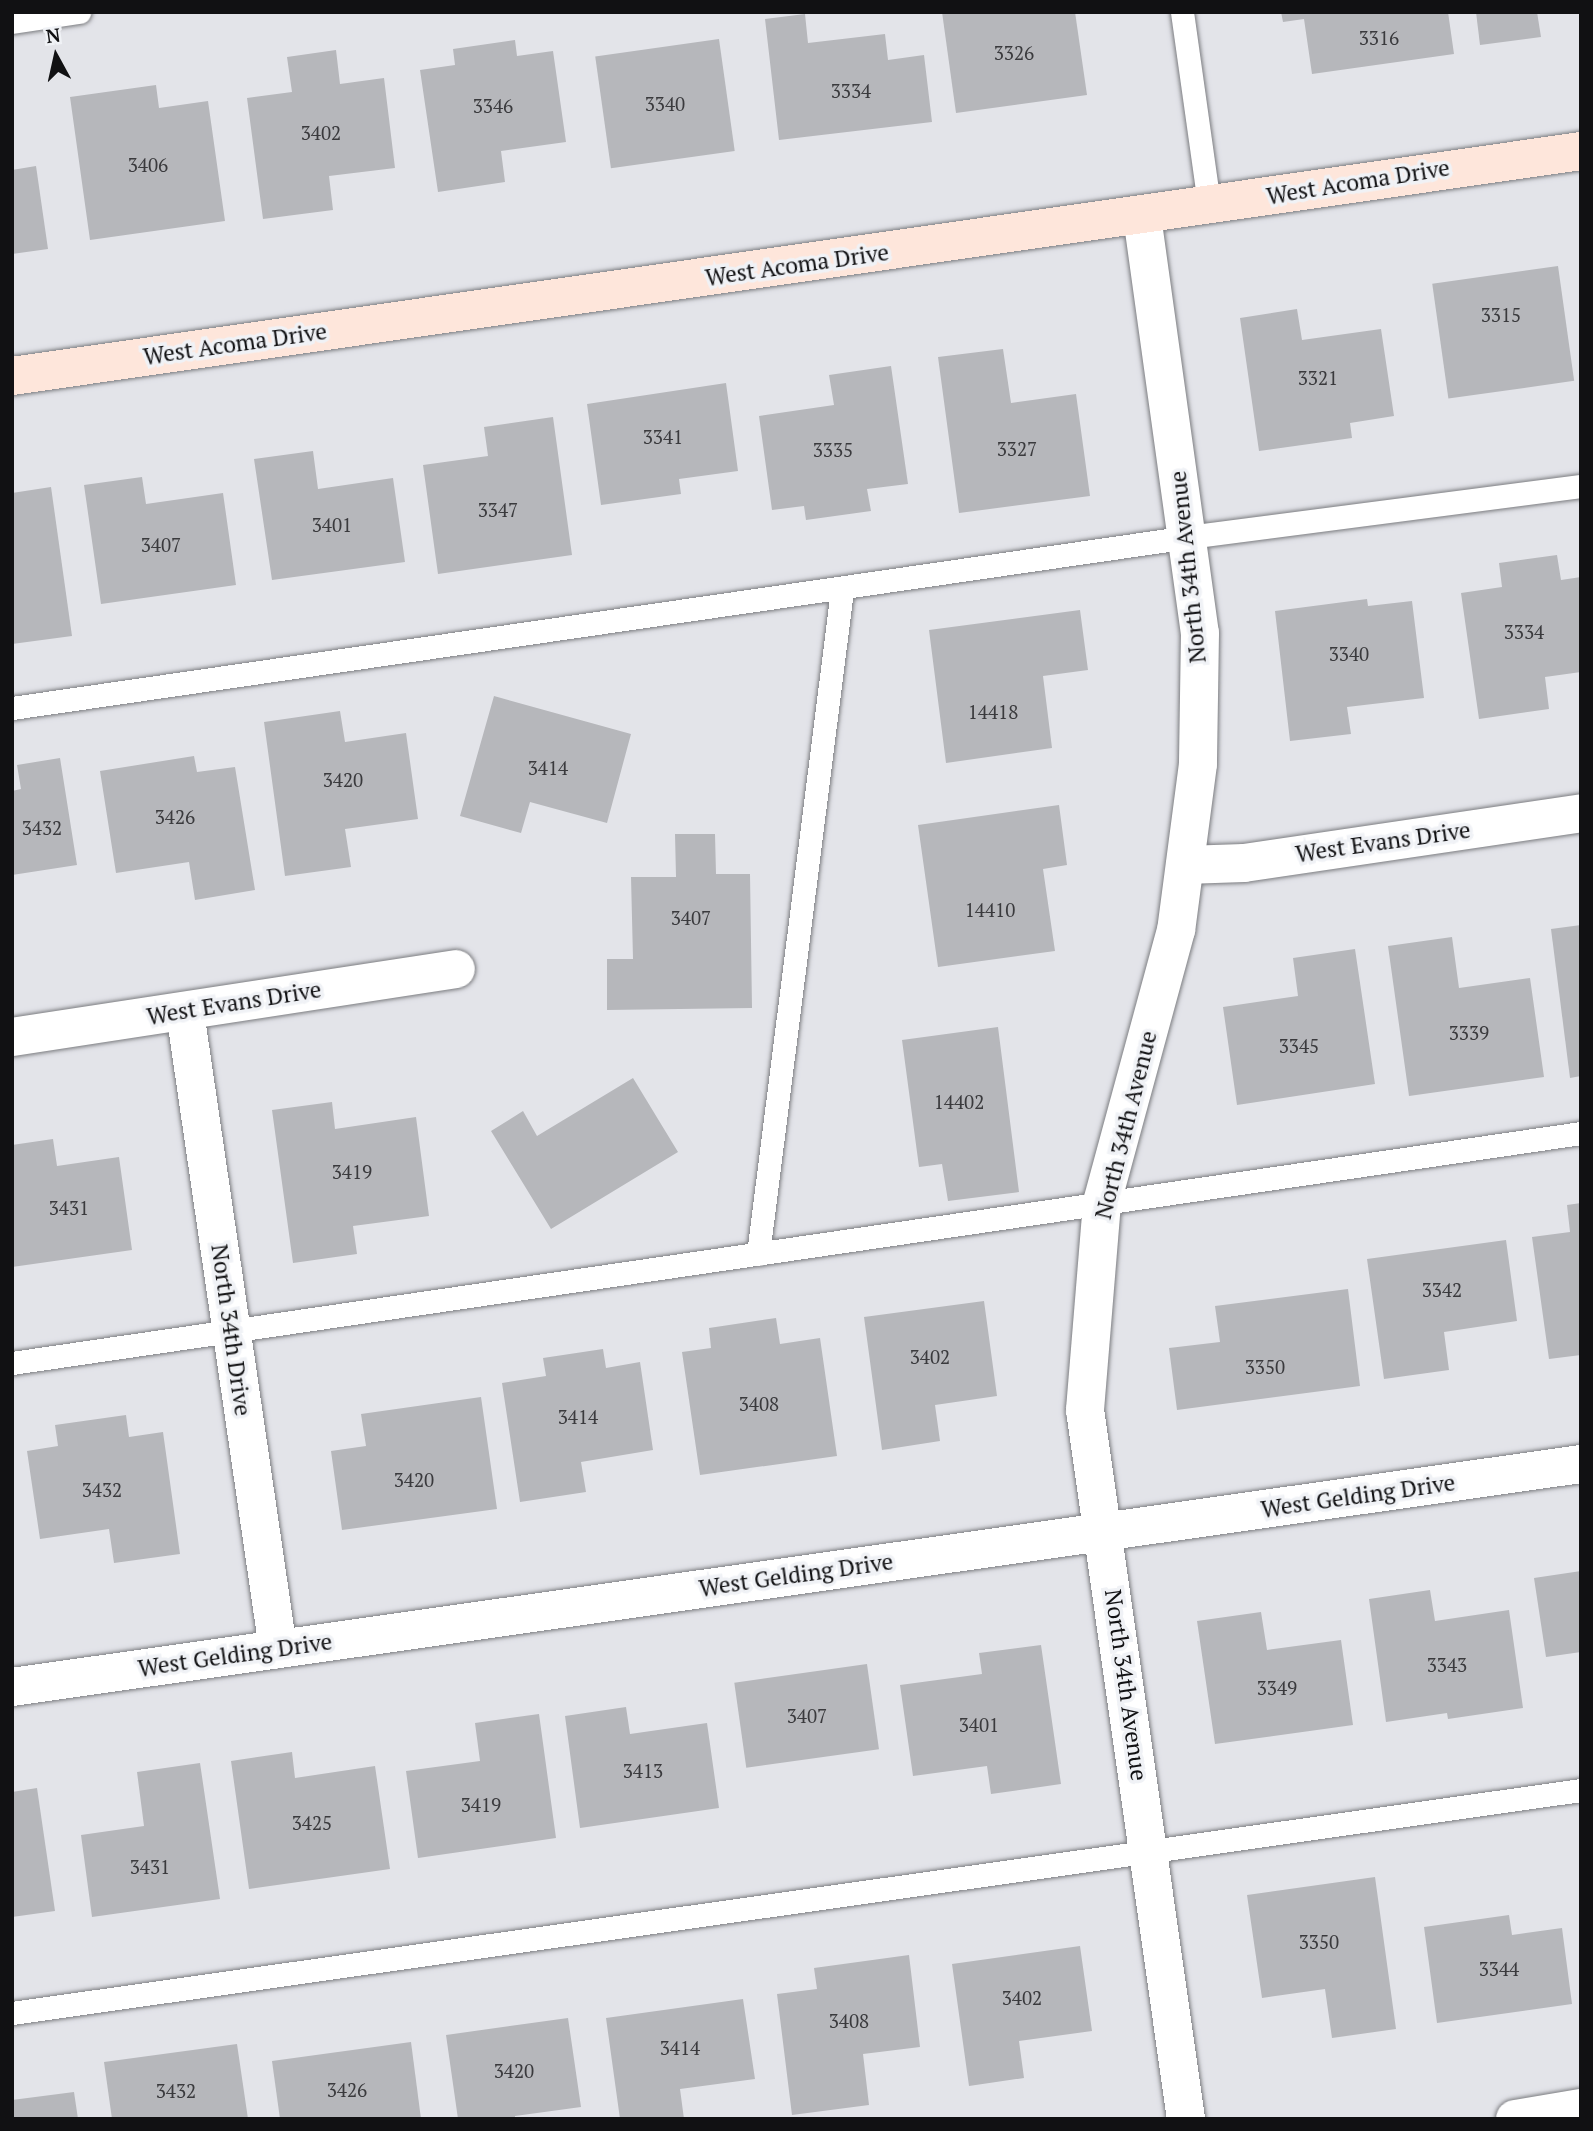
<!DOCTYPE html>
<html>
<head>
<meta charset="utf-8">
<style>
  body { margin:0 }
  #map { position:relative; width:1593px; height:2131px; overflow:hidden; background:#e3e4e9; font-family:"PT Serif",serif }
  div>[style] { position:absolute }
  .building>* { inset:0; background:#b6b7bb; transform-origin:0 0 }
  .roads { filter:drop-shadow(0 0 2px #7c7d81) drop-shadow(0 0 2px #7c7d81) }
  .lane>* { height:23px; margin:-11.5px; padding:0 11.5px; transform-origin:11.5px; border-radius:11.5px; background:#fff }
  .street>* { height:38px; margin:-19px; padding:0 19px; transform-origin:19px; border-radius:19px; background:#fff }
  .secondary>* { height:38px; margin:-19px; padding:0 19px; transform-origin:19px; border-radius:19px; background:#fee6db }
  span { translate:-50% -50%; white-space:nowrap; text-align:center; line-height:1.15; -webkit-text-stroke:7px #f0f2f6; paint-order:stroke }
  .number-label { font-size:19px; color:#3a3a3d }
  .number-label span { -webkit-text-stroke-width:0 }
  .street-label { font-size:23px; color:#111113 }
  .frame { position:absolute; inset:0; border:14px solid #111113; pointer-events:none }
  .north { position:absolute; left:21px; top:21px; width:70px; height:70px; -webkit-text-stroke:5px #f0f2f6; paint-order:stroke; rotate:352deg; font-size:19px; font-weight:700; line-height:28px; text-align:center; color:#111113 }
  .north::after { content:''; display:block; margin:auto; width:24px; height:32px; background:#111113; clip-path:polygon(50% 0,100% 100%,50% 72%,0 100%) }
</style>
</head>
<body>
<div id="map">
  <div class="building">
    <div style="clip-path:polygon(942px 12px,1075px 12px,1087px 95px,956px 113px)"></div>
    <div style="clip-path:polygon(1281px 12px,1448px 12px,1454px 54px,1312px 74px,1304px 19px,1283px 22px)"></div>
    <div style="clip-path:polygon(1476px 12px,1537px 12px,1541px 37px,1480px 45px)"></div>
    <div style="clip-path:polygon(805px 14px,808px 43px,885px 34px,888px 60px,924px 55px,932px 122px,779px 140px,765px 19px)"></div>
    <div style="left:719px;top:39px;width:113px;height:125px;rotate:82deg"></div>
    <div style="clip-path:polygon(515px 40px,517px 56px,553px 51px,566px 142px,501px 151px,505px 182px,438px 192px,420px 70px,455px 65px,453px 49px)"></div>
    <div style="clip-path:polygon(336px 50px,340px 84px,384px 78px,395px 168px,329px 176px,333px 210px,263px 219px,247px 98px,292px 92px,287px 57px)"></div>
    <div style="clip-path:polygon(156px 85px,159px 108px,208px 101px,225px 221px,90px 240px,70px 97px)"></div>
    <div style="clip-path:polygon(36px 166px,48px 249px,12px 254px,12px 170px)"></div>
    <div style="left:1558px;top:266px;width:116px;height:127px;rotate:82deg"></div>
    <div style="clip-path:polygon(1297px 309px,1302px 340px,1381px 329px,1394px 416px,1350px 423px,1352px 438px,1259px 451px,1240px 318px)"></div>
    <div style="clip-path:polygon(1003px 349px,1011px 403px,1076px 394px,1090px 496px,959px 513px,938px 357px)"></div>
    <div style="clip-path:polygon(891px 366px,908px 484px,867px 489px,871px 511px,806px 520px,804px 506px,772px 510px,759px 416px,834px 405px,829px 375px)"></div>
    <div style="clip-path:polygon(726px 383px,738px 471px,679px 479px,681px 494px,601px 505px,587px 404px)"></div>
    <div style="clip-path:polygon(553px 417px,572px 555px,438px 574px,423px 465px,488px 456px,484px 427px)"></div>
    <div style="clip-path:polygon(313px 451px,318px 489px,393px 478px,405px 562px,272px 580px,254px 459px)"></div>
    <div style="clip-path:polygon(142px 477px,146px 504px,223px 493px,236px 585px,101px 604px,84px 485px)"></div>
    <div style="clip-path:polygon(51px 487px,72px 636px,12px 644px,12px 493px)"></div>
    <div style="clip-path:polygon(1557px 555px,1561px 580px,1581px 577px,1581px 672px,1545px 677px,1549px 709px,1479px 719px,1461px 593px,1502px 587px,1499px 563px)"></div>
    <div style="clip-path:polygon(1367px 599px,1368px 606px,1412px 601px,1424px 698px,1347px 707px,1351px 734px,1290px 741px,1275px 611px)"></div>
    <div style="clip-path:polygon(1080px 610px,1088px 670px,1043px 676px,1052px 748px,946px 763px,929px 630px)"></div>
    <div style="clip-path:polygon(494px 696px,631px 734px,607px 823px,530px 802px,521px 833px,460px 816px)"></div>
    <div style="clip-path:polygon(340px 711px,345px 742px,406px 733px,418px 819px,345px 829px,351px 867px,285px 876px,264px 722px)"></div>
    <div style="clip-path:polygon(194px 756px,197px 772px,235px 767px,255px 890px,195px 900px,189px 862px,116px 873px,100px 771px)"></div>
    <div style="clip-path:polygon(60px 758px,77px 865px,12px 875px,12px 791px,21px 789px,17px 765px)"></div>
    <div style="clip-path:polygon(1059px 805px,1067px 865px,1043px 869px,1055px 951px,938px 967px,918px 825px)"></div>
    <div style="clip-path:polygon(675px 834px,715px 834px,716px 874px,750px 874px,752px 1008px,607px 1010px,607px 959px,633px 959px,631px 877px,676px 877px)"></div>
    <div style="clip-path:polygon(1581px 925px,1581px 1076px,1570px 1078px,1551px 929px)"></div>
    <div style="clip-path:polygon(1452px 937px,1459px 988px,1530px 978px,1544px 1077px,1409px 1096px,1388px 946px)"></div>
    <div style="clip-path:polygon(1355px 949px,1375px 1084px,1237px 1105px,1223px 1007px,1298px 996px,1293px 958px)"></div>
    <div style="clip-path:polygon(998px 1027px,1019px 1192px,948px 1201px,942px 1164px,919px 1167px,902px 1040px)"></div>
    <div style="clip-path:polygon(633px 1078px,678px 1152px,551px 1229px,491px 1131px,523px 1111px,537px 1136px)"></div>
    <div style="clip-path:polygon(332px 1102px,335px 1129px,416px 1117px,429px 1216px,353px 1226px,357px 1254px,293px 1263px,272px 1110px)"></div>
    <div style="clip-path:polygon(53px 1139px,57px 1166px,119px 1157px,132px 1250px,12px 1267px,12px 1145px)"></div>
    <div style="clip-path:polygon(1581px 1203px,1581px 1355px,1549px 1359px,1532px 1237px,1570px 1232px,1567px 1205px)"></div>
    <div style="clip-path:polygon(1506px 1240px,1517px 1321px,1444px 1332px,1449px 1370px,1384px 1379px,1367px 1259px)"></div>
    <div style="clip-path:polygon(1348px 1289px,1360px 1386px,1177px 1410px,1169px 1348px,1220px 1342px,1215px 1306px)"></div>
    <div style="clip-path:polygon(984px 1301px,997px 1396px,935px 1405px,940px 1441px,882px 1450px,864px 1317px)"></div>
    <div style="clip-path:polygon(776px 1318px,780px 1344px,820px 1338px,837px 1456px,700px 1475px,682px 1352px,711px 1348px,709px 1328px)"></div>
    <div style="clip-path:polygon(603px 1349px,606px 1368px,640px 1362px,653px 1450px,581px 1462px,586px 1492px,520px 1502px,502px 1383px,546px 1376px,543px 1358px)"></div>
    <div style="clip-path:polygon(481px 1397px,497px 1509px,342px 1530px,331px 1451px,366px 1446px,361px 1414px)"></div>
    <div style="clip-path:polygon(126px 1415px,129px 1437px,163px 1432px,180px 1554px,114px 1563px,109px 1529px,40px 1539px,27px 1451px,58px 1446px,55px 1425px)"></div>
    <div style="clip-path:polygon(1581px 1571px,1581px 1652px,1546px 1657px,1534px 1578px)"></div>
    <div style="clip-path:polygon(1430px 1590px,1435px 1621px,1509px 1610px,1523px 1708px,1448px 1719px,1447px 1713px,1386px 1722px,1369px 1599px)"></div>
    <div style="clip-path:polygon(1261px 1612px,1267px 1650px,1341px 1640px,1353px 1725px,1215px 1744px,1197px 1621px)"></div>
    <div style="clip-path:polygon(1041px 1645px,1061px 1784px,991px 1794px,987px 1766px,913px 1776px,900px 1685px,982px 1674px,979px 1653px)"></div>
    <div style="left:867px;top:1664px;width:86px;height:134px;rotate:82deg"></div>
    <div style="clip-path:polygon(626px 1707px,630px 1734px,707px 1723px,719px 1808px,580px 1828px,565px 1716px)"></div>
    <div style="clip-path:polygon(539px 1714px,556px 1838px,418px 1858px,406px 1771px,480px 1761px,475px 1723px)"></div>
    <div style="clip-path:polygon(292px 1752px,295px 1778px,375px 1766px,390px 1869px,249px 1889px,231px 1761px)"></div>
    <div style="clip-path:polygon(200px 1763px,220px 1899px,92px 1917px,81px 1835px,144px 1826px,137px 1772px)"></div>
    <div style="clip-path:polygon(37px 1788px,55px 1911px,12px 1917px,12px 1792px)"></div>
    <div style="clip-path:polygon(1375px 1877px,1396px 2029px,1332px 2038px,1325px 1989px,1262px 1998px,1247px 1895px)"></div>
    <div style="clip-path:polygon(1509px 1915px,1512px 1935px,1562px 1928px,1572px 2004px,1437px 2023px,1424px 1927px)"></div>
    <div style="clip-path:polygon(1080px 1946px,1092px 2031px,1019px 2041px,1024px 2078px,969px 2086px,952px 1964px)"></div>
    <div style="clip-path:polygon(909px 1955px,920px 2047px,863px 2054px,869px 2105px,792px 2115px,777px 1994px,817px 1989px,814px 1968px)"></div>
    <div style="clip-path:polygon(743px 1999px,755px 2079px,680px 2089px,684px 2119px,620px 2119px,606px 2018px)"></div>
    <div style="clip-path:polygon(568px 2018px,581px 2107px,515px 2116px,515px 2119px,458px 2119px,446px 2035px)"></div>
    <div style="clip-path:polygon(411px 2042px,421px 2119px,280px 2119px,272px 2061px)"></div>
    <div style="clip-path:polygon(237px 2044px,248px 2119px,112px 2119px,104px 2062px)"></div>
    <div style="clip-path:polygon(74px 2092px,78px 2119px,12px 2119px,12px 2100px)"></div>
  </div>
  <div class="roads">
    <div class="lane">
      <div style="left:1182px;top:12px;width:195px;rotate:82deg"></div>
      <div style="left:12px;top:22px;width:68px;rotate:-8.5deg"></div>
      <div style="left:12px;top:708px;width:1188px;rotate:-8.27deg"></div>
      <div style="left:1188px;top:537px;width:396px;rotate:-7.4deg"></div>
      <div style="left:758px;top:1254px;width:669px;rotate:-82.79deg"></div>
      <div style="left:12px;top:1363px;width:1586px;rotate:-8.34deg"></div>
      <div style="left:12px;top:2013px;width:1585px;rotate:-8.09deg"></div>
    </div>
    <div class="street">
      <div style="left:1142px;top:216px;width:421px;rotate:82.1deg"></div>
      <div style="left:1200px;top:633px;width:131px;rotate:90.9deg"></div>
      <div style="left:1198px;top:764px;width:167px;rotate:97.5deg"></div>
      <div style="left:1176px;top:930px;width:283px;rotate:105.2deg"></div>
      <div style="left:1102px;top:1203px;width:208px;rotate:94.7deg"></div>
      <div style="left:1085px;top:1410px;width:716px;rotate:81.89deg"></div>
      <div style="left:1185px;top:865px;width:59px;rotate:-1.9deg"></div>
      <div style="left:1244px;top:863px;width:341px;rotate:-8.4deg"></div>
      <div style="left:185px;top:1012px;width:644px;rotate:81.69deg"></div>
      <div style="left:12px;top:1037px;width:449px;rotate:-8.7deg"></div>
      <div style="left:12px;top:1687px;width:1585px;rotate:-8.09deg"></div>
      <div style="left:1515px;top:2119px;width:67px;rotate:-9.5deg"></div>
    </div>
    <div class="secondary">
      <div style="left:12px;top:376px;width:1585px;rotate:-8.16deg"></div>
    </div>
  </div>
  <div class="number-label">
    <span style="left:1379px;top:38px">3316</span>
    <span style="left:1014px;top:53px">3326</span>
    <span style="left:851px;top:91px">3334</span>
    <span style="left:665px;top:104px">3340</span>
    <span style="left:493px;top:106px">3346</span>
    <span style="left:321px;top:133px">3402</span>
    <span style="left:148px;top:165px">3406</span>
    <span style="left:1501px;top:315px">3315</span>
    <span style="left:1318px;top:378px">3321</span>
    <span style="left:663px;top:437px">3341</span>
    <span style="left:1017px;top:449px">3327</span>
    <span style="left:833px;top:450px">3335</span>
    <span style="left:498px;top:510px">3347</span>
    <span style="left:332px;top:525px">3401</span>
    <span style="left:161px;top:545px">3407</span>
    <span style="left:1524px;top:632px">3334</span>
    <span style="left:1349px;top:654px">3340</span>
    <span style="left:993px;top:712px">14418</span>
    <span style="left:548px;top:768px">3414</span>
    <span style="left:343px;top:780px">3420</span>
    <span style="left:175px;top:817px">3426</span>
    <span style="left:42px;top:828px">3432</span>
    <span style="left:990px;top:910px">14410</span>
    <span style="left:691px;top:918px">3407</span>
    <span style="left:1469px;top:1033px">3339</span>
    <span style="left:1299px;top:1046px">3345</span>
    <span style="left:959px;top:1102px">14402</span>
    <span style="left:352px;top:1172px">3419</span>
    <span style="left:69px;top:1208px">3431</span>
    <span style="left:1442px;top:1290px">3342</span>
    <span style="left:930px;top:1357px">3402</span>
    <span style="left:1265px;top:1367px">3350</span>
    <span style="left:759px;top:1404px">3408</span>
    <span style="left:578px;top:1417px">3414</span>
    <span style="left:414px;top:1480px">3420</span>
    <span style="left:102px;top:1490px">3432</span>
    <span style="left:1447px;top:1665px">3343</span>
    <span style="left:1277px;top:1688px">3349</span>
    <span style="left:807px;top:1716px">3407</span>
    <span style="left:979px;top:1725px">3401</span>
    <span style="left:643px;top:1771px">3413</span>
    <span style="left:481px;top:1805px">3419</span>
    <span style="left:312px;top:1823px">3425</span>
    <span style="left:150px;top:1867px">3431</span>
    <span style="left:1319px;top:1942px">3350</span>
    <span style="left:1499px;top:1969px">3344</span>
    <span style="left:1022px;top:1998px">3402</span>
    <span style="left:849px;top:2021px">3408</span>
    <span style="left:680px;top:2048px">3414</span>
    <span style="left:514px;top:2071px">3420</span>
    <span style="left:347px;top:2090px">3426</span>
    <span style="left:176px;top:2091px">3432</span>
  </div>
  <div class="street-label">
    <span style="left:1358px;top:182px;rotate:-9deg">West Acoma Drive</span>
    <span style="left:797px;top:265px;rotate:-8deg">West Acoma Drive</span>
    <span style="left:235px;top:344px;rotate:-8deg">West Acoma Drive</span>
    <span style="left:1188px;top:567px;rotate:-96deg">North 34th Avenue</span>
    <span style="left:1383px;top:842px;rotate:-8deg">West Evans Drive</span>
    <span style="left:234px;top:1003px;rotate:-9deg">West Evans Drive</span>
    <span style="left:1126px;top:1125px;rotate:-76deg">North 34th Avenue</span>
    <span style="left:231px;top:1330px;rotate:82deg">North 34th Drive</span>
    <span style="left:1358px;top:1496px;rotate:-8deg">West Gelding Drive</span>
    <span style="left:796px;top:1575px;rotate:-8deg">West Gelding Drive</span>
    <span style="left:235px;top:1655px;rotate:-8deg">West Gelding Drive</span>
    <span style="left:1126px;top:1685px;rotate:82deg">North 34th Avenue</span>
  </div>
  <div class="frame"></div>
  <div class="north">N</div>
</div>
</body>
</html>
